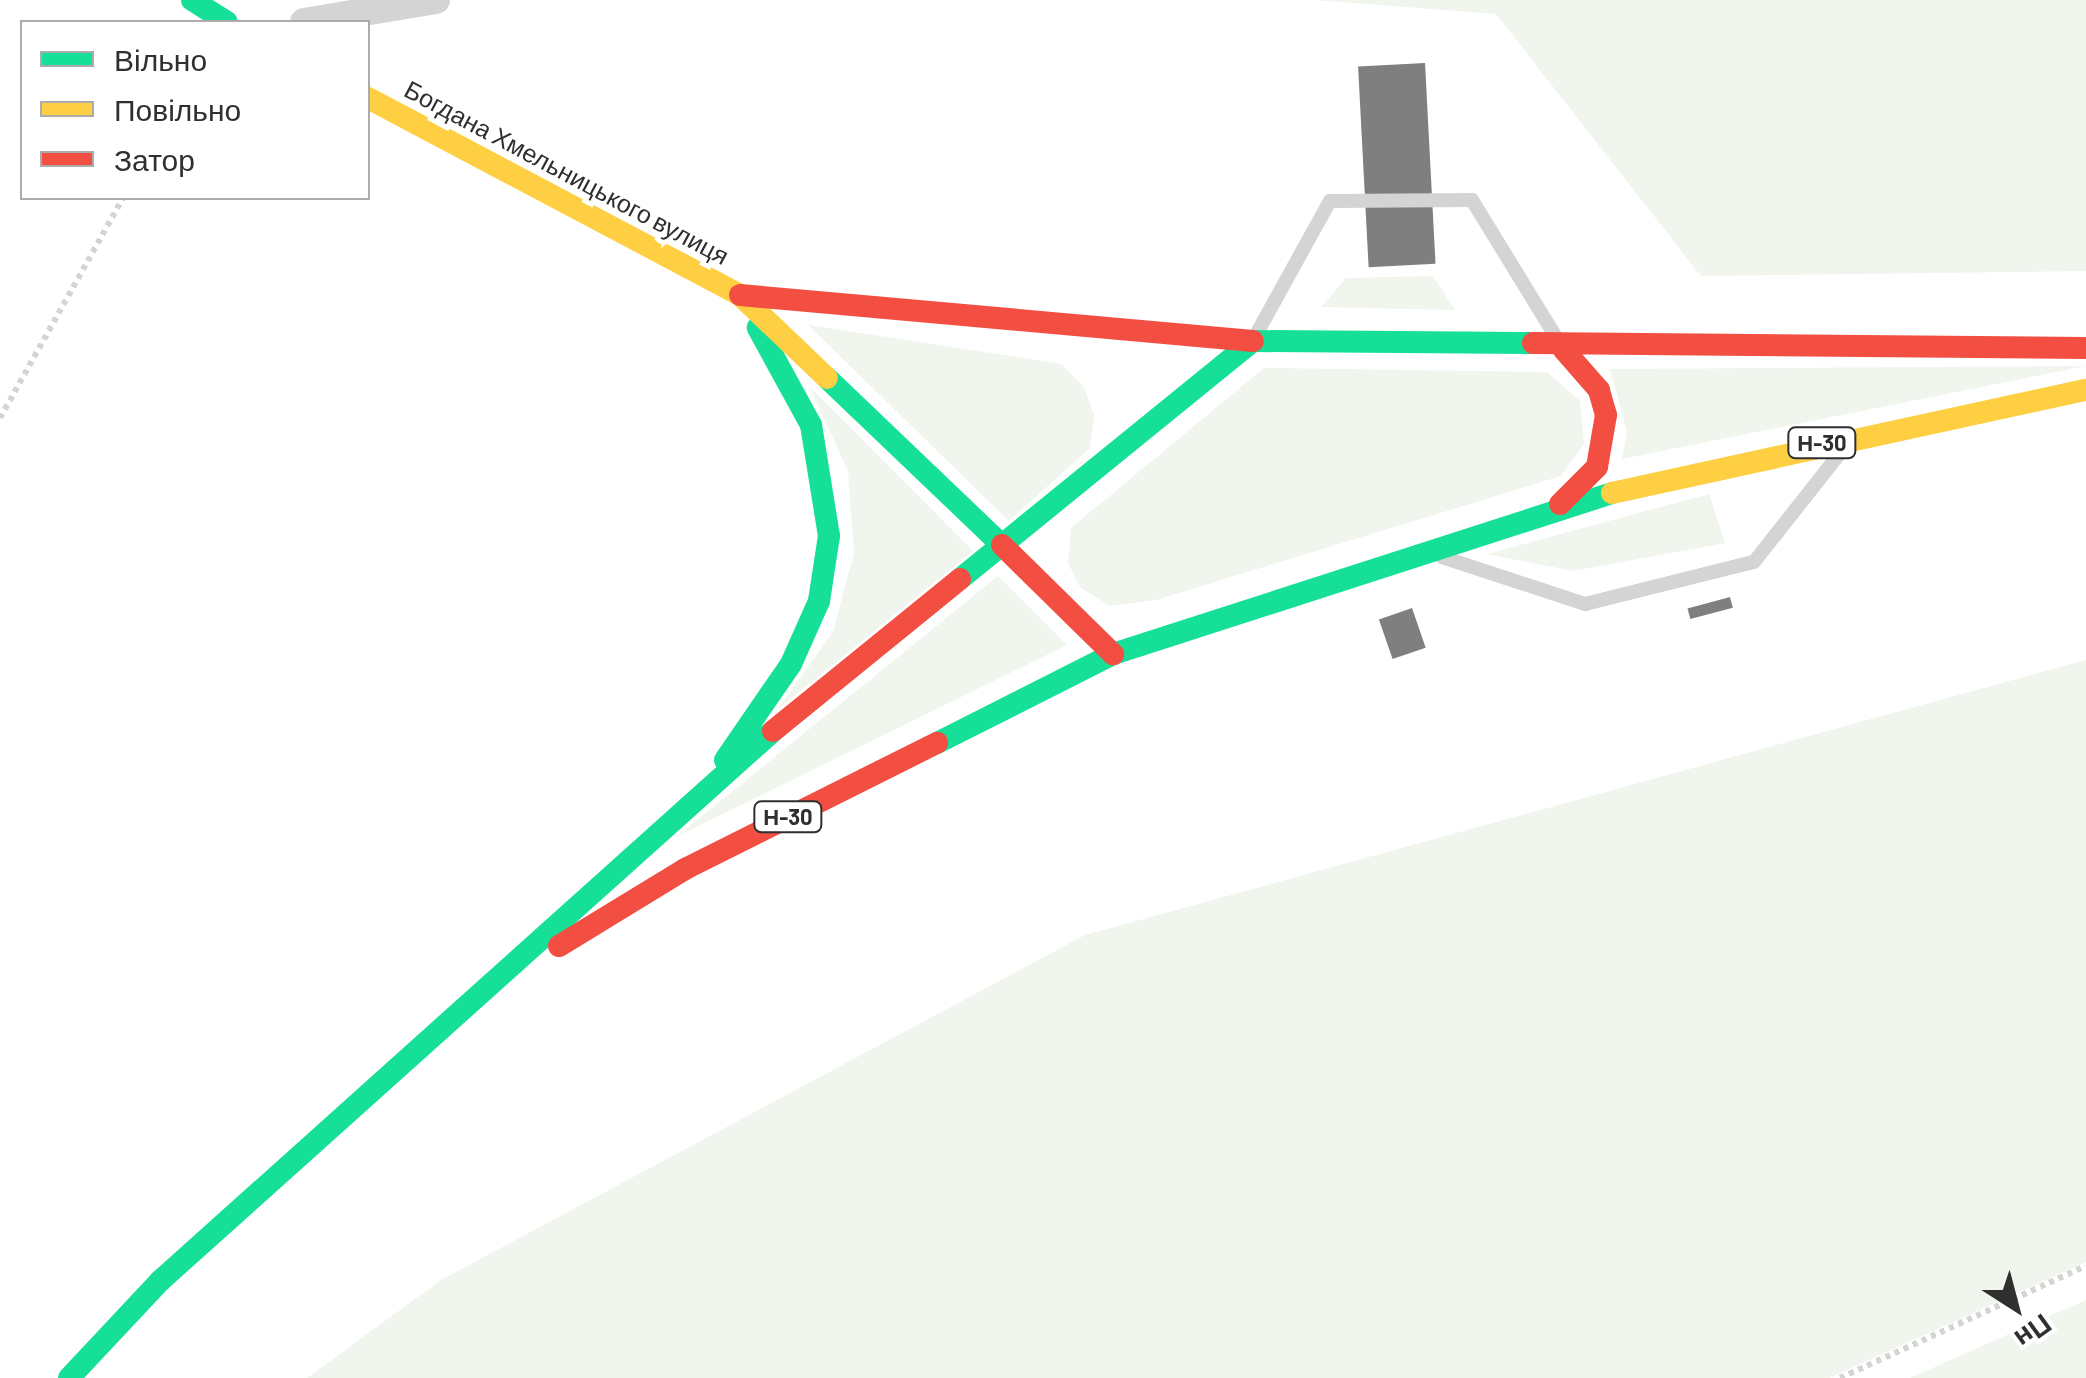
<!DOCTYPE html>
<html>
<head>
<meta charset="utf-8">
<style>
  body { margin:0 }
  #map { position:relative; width:2086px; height:1378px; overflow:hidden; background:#fff; font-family:Barlow,sans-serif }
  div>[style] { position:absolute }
  .green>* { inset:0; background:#f0f5ed }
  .building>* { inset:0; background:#7f7f7f; transform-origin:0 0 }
  .path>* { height:6px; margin-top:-3px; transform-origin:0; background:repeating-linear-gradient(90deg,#d4d4d4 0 5px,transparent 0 10px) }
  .lane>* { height:14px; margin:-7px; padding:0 7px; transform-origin:7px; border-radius:7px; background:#d4d4d4 }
  .street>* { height:28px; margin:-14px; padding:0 14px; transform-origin:14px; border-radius:14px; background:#d4d4d4 }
  .fast>* { height:22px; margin:-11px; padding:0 11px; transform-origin:11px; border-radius:11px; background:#16e098 }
  .slow>* { height:22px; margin:-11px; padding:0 11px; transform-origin:11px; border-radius:11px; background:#ffcf43 }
  .jam>* { height:22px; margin:-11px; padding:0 11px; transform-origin:11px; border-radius:11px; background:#f24e42 }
  span { translate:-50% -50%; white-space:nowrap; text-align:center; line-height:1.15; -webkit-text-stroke:10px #fff; paint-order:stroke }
  .shield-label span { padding:2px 8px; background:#fff; border:2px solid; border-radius:8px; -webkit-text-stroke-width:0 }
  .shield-label { font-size:22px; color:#2f2f2f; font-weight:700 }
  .street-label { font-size:25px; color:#2f2f2f }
  .legend { position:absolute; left:20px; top:20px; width:350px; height:180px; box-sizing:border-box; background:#fff; border:2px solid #acacac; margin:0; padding:12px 18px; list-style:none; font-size:30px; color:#2f2f2f }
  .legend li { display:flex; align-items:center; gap:20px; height:50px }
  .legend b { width:50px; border:2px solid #acacac }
  .north { position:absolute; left:1966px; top:1258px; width:100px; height:100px; -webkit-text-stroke:8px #fff; paint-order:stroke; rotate:144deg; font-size:28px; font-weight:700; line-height:40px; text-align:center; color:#2f2f2f }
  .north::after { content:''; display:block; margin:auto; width:35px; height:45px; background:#2f2f2f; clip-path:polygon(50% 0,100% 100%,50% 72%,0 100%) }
</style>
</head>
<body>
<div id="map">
  <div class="green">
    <div style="clip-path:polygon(1315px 0,2086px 0,2086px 271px,1701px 276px,1496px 14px)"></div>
    <div style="clip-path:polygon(1433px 276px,1455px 310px,1321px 307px,1346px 278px)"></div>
    <div style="clip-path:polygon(808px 325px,1061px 364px,1084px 387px,1094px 415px,1090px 448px,1009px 521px)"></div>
    <div style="clip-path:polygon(2086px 366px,1622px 459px,1627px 432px,1610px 369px)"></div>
    <div style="clip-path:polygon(1264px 368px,1547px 372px,1580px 401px,1584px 444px,1561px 476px,1156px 600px,1110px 606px,1080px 587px,1068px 563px,1071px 528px)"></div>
    <div style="clip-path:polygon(809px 386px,973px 551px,777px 710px,833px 632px,854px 553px,848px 471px)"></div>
    <div style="clip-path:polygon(1709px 494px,1725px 543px,1573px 571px,1487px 554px)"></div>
    <div style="clip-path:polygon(998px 576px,1067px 645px,676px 837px)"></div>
    <div style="clip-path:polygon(2086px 660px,2086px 1262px,1829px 1378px,307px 1378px,441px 1280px,1085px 935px)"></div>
    <div style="clip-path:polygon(2086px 1300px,2086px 1378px,1910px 1378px)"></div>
  </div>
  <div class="building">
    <div style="left:1425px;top:63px;width:201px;height:67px;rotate:87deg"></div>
    <div style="left:1730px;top:597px;width:11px;height:44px;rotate:75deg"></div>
    <div style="left:1412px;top:608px;width:42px;height:35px;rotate:71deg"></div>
  </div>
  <div class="path">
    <div style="left:0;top:418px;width:252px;rotate:-60.8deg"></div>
    <div style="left:1840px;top:1378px;width:270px;rotate:-24.5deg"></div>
  </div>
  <div class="lane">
    <div style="left:1257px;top:333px;width:151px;rotate:-61.1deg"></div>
    <div style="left:1330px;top:201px;width:142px;rotate:-0.4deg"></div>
    <div style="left:1472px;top:200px;width:161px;rotate:58.5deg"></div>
    <div style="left:1442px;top:557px;width:151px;rotate:18.2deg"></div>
    <div style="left:1585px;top:604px;width:174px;rotate:-14deg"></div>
    <div style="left:1754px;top:562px;width:139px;rotate:-51.7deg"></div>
  </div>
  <div class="street">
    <div style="left:304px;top:22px;width:134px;rotate:-9.5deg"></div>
  </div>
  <div class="fast">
    <div style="left:192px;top:0;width:41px;rotate:32.2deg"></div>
    <div style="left:827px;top:378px;width:242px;rotate:43.7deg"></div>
    <div style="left:960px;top:579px;width:377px;rotate:-39.1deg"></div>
    <div style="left:1253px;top:341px;width:280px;rotate:0.4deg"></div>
    <div style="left:937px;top:743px;width:197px;rotate:-26.8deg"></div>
    <div style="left:1113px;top:654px;width:524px;rotate:-17.88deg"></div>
    <div style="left:725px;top:760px;width:116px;rotate:-55.5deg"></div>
    <div style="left:791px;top:664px;width:69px;rotate:-66deg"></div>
    <div style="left:819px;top:601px;width:66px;rotate:-81.3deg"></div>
    <div style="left:829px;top:536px;width:112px;rotate:-99.2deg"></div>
    <div style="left:811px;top:425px;width:111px;rotate:-118.7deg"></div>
    <div style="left:69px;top:1378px;width:133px;rotate:-46.8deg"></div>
    <div style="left:160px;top:1281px;width:824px;rotate:-41.9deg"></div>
  </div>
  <div class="slow">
    <div style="left:368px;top:98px;width:421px;rotate:27.9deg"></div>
    <div style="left:740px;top:295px;width:120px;rotate:43.7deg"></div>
    <div style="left:1612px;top:493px;width:485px;rotate:-12.3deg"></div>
  </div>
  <div class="jam">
    <div style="left:740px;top:295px;width:515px;rotate:5.12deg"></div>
    <div style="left:1533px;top:343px;width:553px;rotate:0.52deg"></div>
    <div style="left:1560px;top:504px;width:52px;rotate:-45deg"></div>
    <div style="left:1597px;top:467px;width:53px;rotate:-80.2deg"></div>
    <div style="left:1606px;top:415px;width:26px;rotate:-106deg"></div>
    <div style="left:1599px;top:390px;width:53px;rotate:-131.2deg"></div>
    <div style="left:1002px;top:545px;width:156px;rotate:44.5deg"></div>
    <div style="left:773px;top:731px;width:241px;rotate:-39.1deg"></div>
    <div style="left:559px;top:946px;width:148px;rotate:-31.4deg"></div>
    <div style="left:685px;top:869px;width:282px;rotate:-26.6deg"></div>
  </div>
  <div class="shield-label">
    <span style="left:1822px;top:443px">Н-30</span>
    <span style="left:788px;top:817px">Н-30</span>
  </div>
  <div class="street-label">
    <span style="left:567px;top:172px;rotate:28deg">Богдана Хмельницького вулиця</span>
  </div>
  <ul class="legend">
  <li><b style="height:12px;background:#16e098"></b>Вільно</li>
  <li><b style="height:12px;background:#ffcf43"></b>Повільно</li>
  <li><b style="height:12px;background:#f24e42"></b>Затор</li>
  </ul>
  <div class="north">Пн</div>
</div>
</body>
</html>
